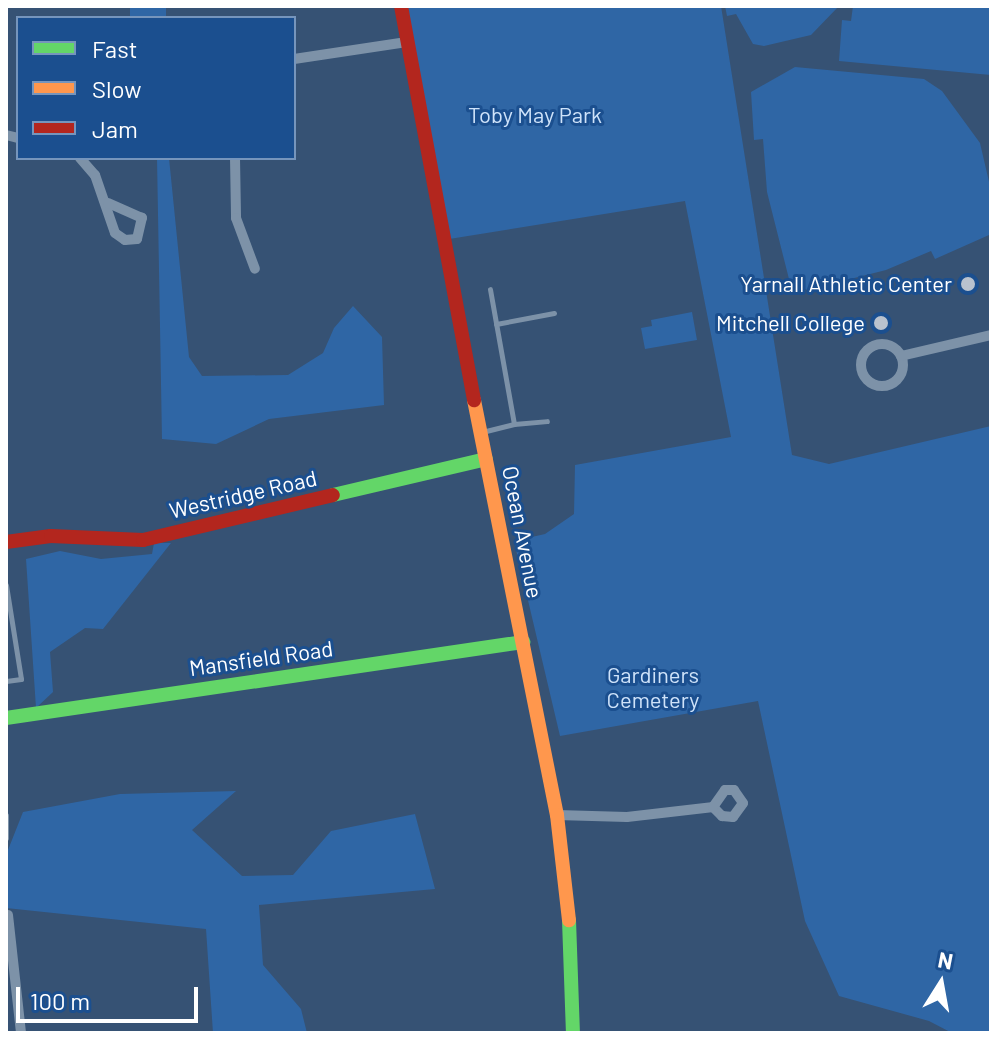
<!DOCTYPE html>
<html>
<head>
<meta charset="utf-8">
<style>
  body { margin:0 }
  #map { position:relative; width:997px; height:1039px; overflow:hidden; background:#365274; font-family:Barlow,sans-serif }
  div>[style] { position:absolute }
  .green>* { inset:0; background:#2f66a5; transform-origin:0 0 }
  .lane>* { height:5px; margin:-2.5px; padding:0 2.5px; transform-origin:2.5px; border-radius:2.5px; background:#7d92a8 }
  .street>* { height:10px; margin:-5px; padding:0 5px; transform-origin:5px; border-radius:5px; background:#7d92a8 }
  .street>.ring { margin:-5px; padding:0; box-sizing:content-box; background:none; border:10px solid #7d92a8; border-radius:50% }
  .fast>* { height:14px; margin:-7px; padding:0 7px; transform-origin:7px; border-radius:7px; background:#63d668 }
  .slow>* { height:14px; margin:-7px; padding:0 7px; transform-origin:7px; border-radius:7px; background:#ff974d }
  .jam>* { height:14px; margin:-7px; padding:0 7px; transform-origin:7px; border-radius:7px; background:#b3261e }
  .dots>* { width:22px; height:22px; translate:-50% -50%; box-sizing:border-box; border:4px solid #1b4f8f; border-radius:50% }
  span { translate:-50% -50%; white-space:nowrap; text-align:center; line-height:1.15; -webkit-text-stroke:6px #1b4f8f; paint-order:stroke }
  .park-label { font-size:22px; color:#cfe3fa }
  .poi-label { font-size:22px; color:#fff }
  .right { translate:-100% -50%; text-align:right }
  .street-label { font-size:22px; color:#fff }
  .frame { position:absolute; inset:0; border:8px solid #fff; pointer-events:none }
  .legend { position:absolute; left:16px; top:16px; width:280px; height:144px; box-sizing:border-box; background:#1b4f8f; border:2px solid #7695bc; margin:0; padding:10px 14px; list-style:none; font-size:24px; color:#fff }
  .legend li { display:flex; align-items:center; gap:16px; height:40px }
  .legend b { width:40px; border:2px solid #7695bc }
  .north { position:absolute; left:901px; top:943px; width:80px; height:80px; -webkit-text-stroke:6px #1b4f8f; paint-order:stroke; rotate:11deg; font-size:22px; font-weight:700; line-height:32px; text-align:center; color:#fff }
  .north::after { content:''; display:block; margin:auto; width:28px; height:36px; background:#fff; clip-path:polygon(50% 0,100% 100%,50% 72%,0 100%) }
  .scale { position:absolute; left:16px; top:987px; width:182px; height:36px; box-sizing:border-box; border:4px solid #fff; border-top:0; padding-left:10px; font-size:24px; line-height:28px; white-space:nowrap; color:#fff; -webkit-text-stroke:6px #1b4f8f; paint-order:stroke }
</style>
</head>
<body>
<div id="map">
  <div class="green">
    <div style="left:130px;top:6px;width:36px;height:12px"></div>
    <div style="clip-path:polygon(401px 6px,721px 6px,792px 455px,829px 464px,991px 426px,991px 1033px,952px 1033px,929px 1021px,839px 996px,805px 921px,758px 701px,560px 736px,514px 541px,545px 534px,574px 514px,575px 465px,731px 437px,685px 201px,443px 240px)"></div>
    <div style="clip-path:polygon(725px 6px,839px 6px,811px 35px,764px 46px,753px 44px,736px 14px,727px 16px)"></div>
    <div style="clip-path:polygon(853px 6px,991px 6px,991px 75px,839px 61px,842px 20px,851px 21px)"></div>
    <div style="clip-path:polygon(795px 67px,924px 79px,942px 91px,980px 143px,990px 186px,989px 235px,935px 259px,931px 251px,886px 270px,807px 290px,789px 279px,767px 192px,763px 139px,754px 140px,751px 92px)"></div>
    <div style="clip-path:polygon(157px 158px,169px 158px,189px 357px,202px 376px,288px 375px,323px 353px,334px 328px,353px 306px,382px 337px,384px 405px,269px 419px,216px 444px,162px 439px)"></div>
    <div style="clip-path:polygon(692px 312px,697px 340px,645px 349px,641px 328px,652px 326px,651px 320px)"></div>
    <div style="clip-path:polygon(154px 543px,171px 543px,103px 629px,85px 628px,50px 652px,53px 692px,36px 708px,26px 559px,60px 551px,101px 559px,152px 554px)"></div>
    <div style="clip-path:polygon(236px 791px,192px 830px,242px 876px,293px 875px,331px 831px,415px 814px,435px 889px,259px 905px,263px 965px,301px 1009px,307px 1033px,213px 1033px,206px 929px,6px 908px,6px 855px,23px 812px,120px 794px)"></div>
  </div>
  <div class="lane">
    <div style="left:496px;top:324px;width:59px;rotate:-10.7deg"></div>
    <div style="left:514px;top:424px;width:33px;rotate:-5deg"></div>
    <div style="left:482px;top:432px;width:33px;rotate:-14deg"></div>
    <div style="left:514px;top:424px;width:137px;rotate:-100.1deg"></div>
    <div style="left:6px;top:585px;width:95px;rotate:80.9deg"></div>
    <div style="left:21px;top:679px;width:15px;rotate:172deg"></div>
    <div style="left:6px;top:815px;width:23px;rotate:90deg"></div>
  </div>
  <div class="street">
    <div style="left:294px;top:59px;width:114px;rotate:-8.6deg"></div>
    <div style="left:6px;top:135px;width:12px;rotate:14deg"></div>
    <div style="left:80px;top:158px;width:23px;rotate:49deg"></div>
    <div style="left:95px;top:175px;width:61px;rotate:71deg"></div>
    <div style="left:115px;top:233px;width:12px;rotate:35deg"></div>
    <div style="left:125px;top:240px;width:12px;rotate:-5deg"></div>
    <div style="left:137px;top:239px;width:22px;rotate:-77deg"></div>
    <div style="left:142px;top:218px;width:37px;rotate:-156deg"></div>
    <div style="left:235px;top:158px;width:60px;rotate:89deg"></div>
    <div style="left:236px;top:218px;width:54px;rotate:69.6deg"></div>
    <div class="ring" style="left:861px;top:344px;width:32px;height:32px"></div>
    <div style="left:901px;top:356px;width:92px;rotate:-13.1deg"></div>
    <div style="left:557px;top:815px;width:70px;rotate:1.6deg"></div>
    <div style="left:627px;top:817px;width:87px;rotate:-6.6deg"></div>
    <div style="left:713px;top:807px;width:13px;rotate:45deg"></div>
    <div style="left:722px;top:816px;width:11px;rotate:5deg"></div>
    <div style="left:733px;top:817px;width:17px;rotate:-54deg"></div>
    <div style="left:743px;top:803px;width:16px;rotate:-125deg"></div>
    <div style="left:734px;top:790px;width:9px;rotate:180deg"></div>
    <div style="left:725px;top:790px;width:21px;rotate:125deg"></div>
    <div style="left:8px;top:915px;width:119px;rotate:83.7deg"></div>
  </div>
  <div class="fast">
    <div style="left:333px;top:495px;width:157px;rotate:-13.2deg"></div>
    <div style="left:6px;top:718px;width:523px;rotate:-8.36deg"></div>
    <div style="left:569px;top:920px;width:113px;rotate:88deg"></div>
  </div>
  <div class="slow">
    <div style="left:474px;top:400px;width:423px;rotate:78.7deg"></div>
    <div style="left:557px;top:815px;width:106px;rotate:83.5deg"></div>
  </div>
  <div class="jam">
    <div style="left:401px;top:6px;width:401px;rotate:79.5deg"></div>
    <div style="left:6px;top:542px;width:45px;rotate:-7.6deg"></div>
    <div style="left:51px;top:536px;width:92px;rotate:2.5deg"></div>
    <div style="left:143px;top:540px;width:195px;rotate:-13.3deg"></div>
  </div>
  <div class="dots">
    <div style="left:968px;top:284px;background:#b9c2ce"></div>
    <div style="left:881px;top:323px;background:#b9c2ce"></div>
  </div>
  <div class="park-label">
    <span style="left:535px;top:115px">Toby May Park</span>
    <span style="left:653px;top:687px">Gardiners<br>Cemetery</span>
  </div>
  <div class="poi-label">
    <span class="right" style="left:952px;top:284px">Yarnall Athletic Center</span>
    <span class="right" style="left:865px;top:323px">Mitchell College</span>
  </div>
  <div class="street-label">
    <span style="left:243px;top:494px;rotate:-13deg">Westridge Road</span>
    <span style="left:523px;top:532px;rotate:79deg">Ocean Avenue</span>
    <span style="left:261px;top:658px;rotate:-8deg">Mansfield Road</span>
  </div>
  <div class="frame"></div>
  <ul class="legend">
  <li><b style="height:10px;background:#63d668"></b>Fast</li>
  <li><b style="height:10px;background:#ff974d"></b>Slow</li>
  <li><b style="height:10px;background:#b3261e"></b>Jam</li>
  </ul>
  <div class="north">N</div>
  <div class="scale">100 m</div>
</div>
</body>
</html>
